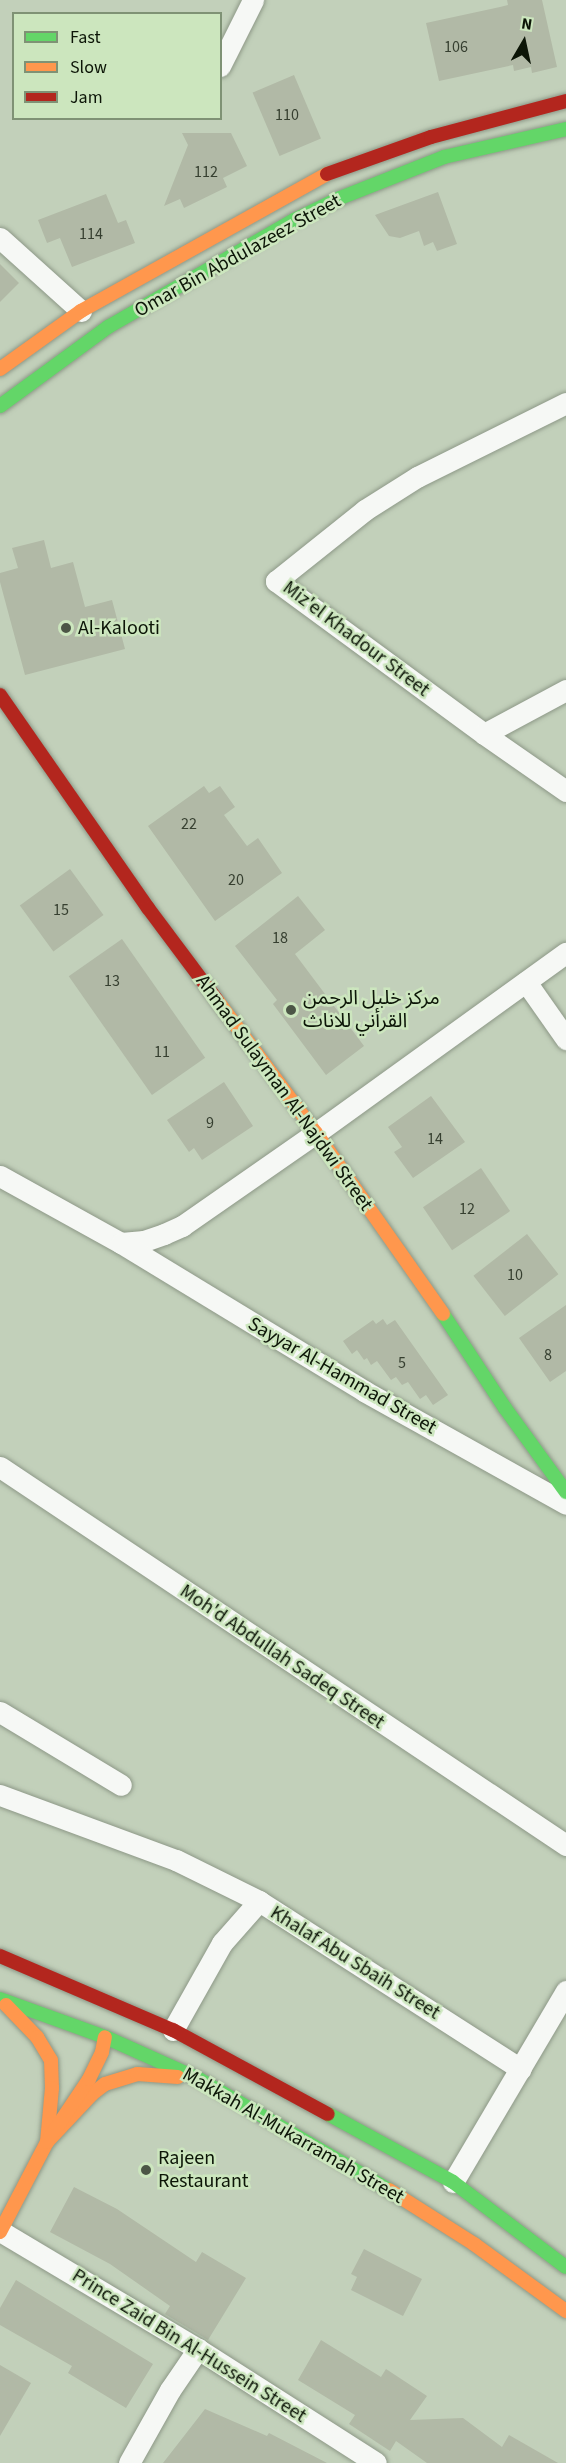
<!DOCTYPE html>
<html>
<head>
<meta charset="utf-8">
<style>
  body { margin:0 }
  #map { position:relative; width:566px; height:2463px; overflow:hidden; background:#c2d0ba; font-family:"Source Sans 3","Noto Sans Arabic",sans-serif }
  div>[style] { position:absolute }
  .building>* { inset:0; background:#b1b9a6; transform-origin:0 0 }
  .roads { filter:drop-shadow(0 0 2px #8d9887) drop-shadow(0 0 2px #8d9887) }
  .street>* { height:21px; margin:-10.5px; padding:0 10.5px; transform-origin:10.5px; border-radius:10.5px; background:#f6f8f5 }
  .fast>* { height:14px; margin:-7px; padding:0 7px; transform-origin:7px; border-radius:7px; background:#63d668 }
  .slow>* { height:14px; margin:-7px; padding:0 7px; transform-origin:7px; border-radius:7px; background:#ff974d }
  .jam>* { height:14px; margin:-7px; padding:0 7px; transform-origin:7px; border-radius:7px; background:#b3261e }
  .dots>* { width:16px; height:16px; translate:-50% -50%; box-sizing:border-box; border:3px solid #cce6be; border-radius:50% }
  span { translate:-50% -50%; white-space:nowrap; text-align:center; line-height:1.15; -webkit-text-stroke:5px #cce6be; paint-order:stroke }
  .number-label { font-size:16px; color:#363f30 }
  .number-label span { -webkit-text-stroke-width:0 }
  .street-label { font-size:20px; color:#0c1507 }
  .poi-label { font-size:20px; color:#0c1507 }
  .left { translate:0 -50%; text-align:left }
  .legend { position:absolute; left:12px; top:12px; width:210px; height:108px; box-sizing:border-box; background:#cce6be; border:2px solid #7f9275; margin:0; padding:8px 10px; list-style:none; font-size:18px; color:#0c1507 }
  .legend li { display:flex; align-items:center; gap:12px; height:30px }
  .legend b { width:30px; border:2px solid #7f9275 }
  .north { position:absolute; left:494px; top:12px; width:60px; height:60px; -webkit-text-stroke:4px #cce6be; paint-order:stroke; rotate:9deg; font-size:16px; font-weight:700; line-height:24px; text-align:center; color:#0c1507 }
  .north::after { content:''; display:block; margin:auto; width:21px; height:27px; background:#0c1507; clip-path:polygon(50% 0,100% 100%,50% 72%,0 100%) }
</style>
</head>
<body>
<div id="map">
  <div class="building">
    <div style="clip-path:polygon(507px 0,542px 0,557px 67px,532px 73px,531px 67px,514px 71px,513px 65px,439px 81px,426px 23px,500px 7px,508px 5px)"></div>
    <div style="left:294px;top:75px;width:69px;height:45px;rotate:67deg"></div>
    <div style="clip-path:polygon(182px 133px,231px 133px,247px 166px,223px 178px,227px 187px,184px 208px,180px 199px,164px 206px,188px 145px)"></div>
    <div style="clip-path:polygon(438px 192px,457px 244px,437px 251px,433px 242px,424px 246px,419px 231px,400px 238px,389px 236px,375px 215px)"></div>
    <div style="clip-path:polygon(106px 194px,118px 223px,126px 220px,135px 243px,72px 267px,60px 238px,47px 243px,38px 220px)"></div>
    <div style="clip-path:polygon(0 264px,19px 283px,0 302px)"></div>
    <div style="clip-path:polygon(44px 540px,51px 568px,73px 562px,85px 607px,112px 600px,125px 649px,25px 675px,0 582px,0 573px,18px 568px,12px 548px)"></div>
    <div style="clip-path:polygon(204px 786px,209px 793px,220px 786px,235px 807px,224px 815px,247px 846px,258px 838px,282px 873px,215px 921px,148px 826px)"></div>
    <div style="left:70px;top:869px;width:57px;height:62px;rotate:54deg"></div>
    <div style="clip-path:polygon(298px 896px,325px 930px,295px 954px,364px 1046px,326px 1075px,273px 1004px,277px 1000px,235px 946px)"></div>
    <div style="left:122px;top:939px;width:145px;height:65px;rotate:55deg"></div>
    <div style="clip-path:polygon(224px 1082px,253px 1126px,202px 1160px,194px 1148px,189px 1152px,167px 1120px)"></div>
    <div style="clip-path:polygon(431px 1096px,465px 1142px,413px 1178px,394px 1152px,402px 1147px,388px 1127px)"></div>
    <div style="left:481px;top:1168px;width:52px;height:70px;rotate:56deg"></div>
    <div style="left:527px;top:1234px;width:51px;height:68px;rotate:52deg"></div>
    <div style="clip-path:polygon(566px 1305px,566px 1371px,550px 1382px,519px 1338px)"></div>
    <div style="clip-path:polygon(383px 1319px,387px 1325px,395px 1320px,448px 1395px,433px 1405px,426px 1395px,420px 1399px,408px 1382px,402px 1385px,396px 1377px,391px 1380px,377px 1361px,371px 1365px,367px 1358px,364px 1360px,357px 1350px,352px 1354px,343px 1341px,373px 1320px,376px 1324px)"></div>
    <div style="clip-path:polygon(74px 2187px,117px 2209px,196px 2262px,202px 2252px,246px 2278px,208px 2340px,165px 2314px,170px 2306px,110px 2264px,50px 2232px)"></div>
    <div style="clip-path:polygon(364px 2249px,422px 2279px,403px 2316px,351px 2290px,357px 2277px,351px 2274px)"></div>
    <div style="clip-path:polygon(16px 2280px,153px 2364px,126px 2408px,68px 2373px,72px 2366px,0 2325px,0 2308px)"></div>
    <div style="clip-path:polygon(321px 2340px,381px 2377px,386px 2369px,427px 2396px,410px 2420px,463px 2418px,502px 2447px,509px 2435px,558px 2463px,427px 2463px,396px 2441px,390px 2451px,349px 2424px,355px 2415px,298px 2380px)"></div>
    <div style="clip-path:polygon(0 2365px,31px 2383px,0 2436px)"></div>
    <div style="clip-path:polygon(205px 2409px,267px 2436px,269px 2433px,327px 2463px,163px 2463px)"></div>
  </div>
  <div class="roads">
    <div class="street">
      <div style="left:220px;top:66px;width:74px;rotate:-63.4deg"></div>
      <div style="left:0;top:238px;width:109px;rotate:42deg"></div>
      <div style="left:566px;top:403px;width:166px;rotate:153.6deg"></div>
      <div style="left:417px;top:477px;width:62px;rotate:147.6deg"></div>
      <div style="left:365px;top:510px;width:114px;rotate:141.4deg"></div>
      <div style="left:276px;top:581px;width:258px;rotate:36.3deg"></div>
      <div style="left:484px;top:734px;width:100px;rotate:34.8deg"></div>
      <div style="left:484px;top:734px;width:93px;rotate:-28.2deg"></div>
      <div style="left:526px;top:982px;width:70px;rotate:54.9deg"></div>
      <div style="left:0;top:1176px;width:138px;rotate:29deg"></div>
      <div style="left:121px;top:1243px;width:23px;rotate:-5deg"></div>
      <div style="left:144px;top:1241px;width:21px;rotate:-19deg"></div>
      <div style="left:164px;top:1234px;width:20px;rotate:-24deg"></div>
      <div style="left:182px;top:1226px;width:163px;rotate:-34.8deg"></div>
      <div style="left:316px;top:1133px;width:308px;rotate:-35.8deg"></div>
      <div style="left:121px;top:1243px;width:285px;rotate:31.3deg"></div>
      <div style="left:364px;top:1391px;width:231px;rotate:29.2deg"></div>
      <div style="left:0;top:1467px;width:681px;rotate:33.74deg"></div>
      <div style="left:0;top:1712px;width:141px;rotate:31.1deg"></div>
      <div style="left:0;top:1795px;width:188px;rotate:20.3deg"></div>
      <div style="left:176px;top:1860px;width:93px;rotate:26.3deg"></div>
      <div style="left:173px;top:2030px;width:100px;rotate:-60.6deg"></div>
      <div style="left:222px;top:1943px;width:56px;rotate:-48.6deg"></div>
      <div style="left:259px;top:1901px;width:311px;rotate:32.7deg"></div>
      <div style="left:453px;top:2182px;width:222px;rotate:-59.4deg"></div>
      <div style="left:0;top:2231px;width:230px;rotate:30.8deg"></div>
      <div style="left:198px;top:2349px;width:211px;rotate:32.6deg"></div>
      <div style="left:129px;top:2463px;width:84px;rotate:-60.7deg"></div>
      <div style="left:170px;top:2390px;width:50px;rotate:-55.7deg"></div>
    </div>
    <div class="fast">
      <div style="left:0;top:406px;width:134px;rotate:-36.2deg"></div>
      <div style="left:108px;top:327px;width:215px;rotate:-29.9deg"></div>
      <div style="left:294px;top:220px;width:51px;rotate:-25.6deg"></div>
      <div style="left:340px;top:198px;width:112px;rotate:-21.5deg"></div>
      <div style="left:444px;top:157px;width:125px;rotate:-12.9deg"></div>
      <div style="left:443px;top:1314px;width:113px;rotate:56.6deg"></div>
      <div style="left:505px;top:1408px;width:104px;rotate:54deg"></div>
      <div style="left:0;top:1999px;width:112px;rotate:19.9deg"></div>
      <div style="left:105px;top:2037px;width:103px;rotate:24.1deg"></div>
      <div style="left:199px;top:2079px;width:220px;rotate:30.3deg"></div>
      <div style="left:328px;top:2114px;width:142px;rotate:28.5deg"></div>
      <div style="left:453px;top:2182px;width:141px;rotate:37deg"></div>
    </div>
    <div class="slow">
      <div style="left:0;top:369px;width:100px;rotate:-35.6deg"></div>
      <div style="left:81px;top:311px;width:282px;rotate:-29.1deg"></div>
      <div style="left:216px;top:999px;width:167px;rotate:53.3deg"></div>
      <div style="left:316px;top:1133px;width:221px;rotate:54.9deg"></div>
      <div style="left:6px;top:2005px;width:45px;rotate:45.9deg"></div>
      <div style="left:37px;top:2037px;width:27px;rotate:59deg"></div>
      <div style="left:51px;top:2060px;width:28px;rotate:88deg"></div>
      <div style="left:52px;top:2088px;width:54px;rotate:95.3deg"></div>
      <div style="left:47px;top:2142px;width:66px;rotate:-46.8deg"></div>
      <div style="left:92px;top:2094px;width:16px;rotate:-38deg"></div>
      <div style="left:105px;top:2084px;width:34px;rotate:-17deg"></div>
      <div style="left:137px;top:2074px;width:41px;rotate:4.2deg"></div>
      <div style="left:389px;top:2190px;width:101px;rotate:32.4deg"></div>
      <div style="left:474px;top:2244px;width:114px;rotate:36.1deg"></div>
      <div style="left:0;top:2232px;width:102px;rotate:-62.4deg"></div>
      <div style="left:47px;top:2142px;width:76px;rotate:-56.3deg"></div>
      <div style="left:89px;top:2079px;width:30px;rotate:-64deg"></div>
      <div style="left:102px;top:2052px;width:15px;rotate:-79deg"></div>
    </div>
    <div class="jam">
      <div style="left:327px;top:174px;width:110px;rotate:-19.6deg"></div>
      <div style="left:431px;top:137px;width:140px;rotate:-14.9deg"></div>
      <div style="left:0;top:695px;width:259px;rotate:55.2deg"></div>
      <div style="left:148px;top:908px;width:114px;rotate:53.2deg"></div>
      <div style="left:0;top:1956px;width:188px;rotate:23.2deg"></div>
      <div style="left:173px;top:2030px;width:176px;rotate:28.5deg"></div>
    </div>
  </div>
  <div class="dots">
    <div style="left:66px;top:628px;background:#4c5646"></div>
    <div style="left:291px;top:1010px;background:#4c5646"></div>
    <div style="left:146px;top:2170px;background:#4c5646"></div>
  </div>
  <div class="number-label">
    <span style="left:456px;top:47px">106</span>
    <span style="left:287px;top:115px">110</span>
    <span style="left:206px;top:172px">112</span>
    <span style="left:91px;top:234px">114</span>
    <span style="left:189px;top:824px">22</span>
    <span style="left:236px;top:880px">20</span>
    <span style="left:61px;top:910px">15</span>
    <span style="left:280px;top:938px">18</span>
    <span style="left:112px;top:981px">13</span>
    <span style="left:162px;top:1052px">11</span>
    <span style="left:210px;top:1123px">9</span>
    <span style="left:435px;top:1139px">14</span>
    <span style="left:467px;top:1209px">12</span>
    <span style="left:515px;top:1275px">10</span>
    <span style="left:548px;top:1355px">8</span>
    <span style="left:402px;top:1363px">5</span>
  </div>
  <div class="street-label">
    <span style="left:238px;top:256px;rotate:-29deg">Omar Bin Abdulazeez Street</span>
    <span style="left:356px;top:639px;rotate:37deg">Miz'el Khadour Street</span>
    <span style="left:284px;top:1093px;rotate:54deg">Ahmad Sulayman Al-Najdwi Street</span>
    <span style="left:342px;top:1376px;rotate:30deg">Sayyar Al-Hammad Street</span>
    <span style="left:282px;top:1657px;rotate:34deg">Moh'd Abdullah Sadeq Street</span>
    <span style="left:355px;top:1963px;rotate:32deg">Khalaf Abu Sbaih Street</span>
    <span style="left:293px;top:2136px;rotate:30deg">Makkah Al-Mukarramah Street</span>
    <span style="left:189px;top:2346px;rotate:32deg">Prince Zaid Bin Al-Hussein Street</span>
  </div>
  <div class="poi-label">
    <span class="left" style="left:78px;top:628px">Al-Kalooti</span>
    <span class="left" style="left:303px;top:1010px">مركز خليل الرحمن<br>القرأني للاناث</span>
    <span class="left" style="left:158px;top:2170px">Rajeen<br>Restaurant</span>
  </div>
  <ul class="legend">
  <li><b style="height:8px;background:#63d668"></b>Fast</li>
  <li><b style="height:8px;background:#ff974d"></b>Slow</li>
  <li><b style="height:8px;background:#b3261e"></b>Jam</li>
  </ul>
  <div class="north">N</div>
</div>
</body>
</html>
